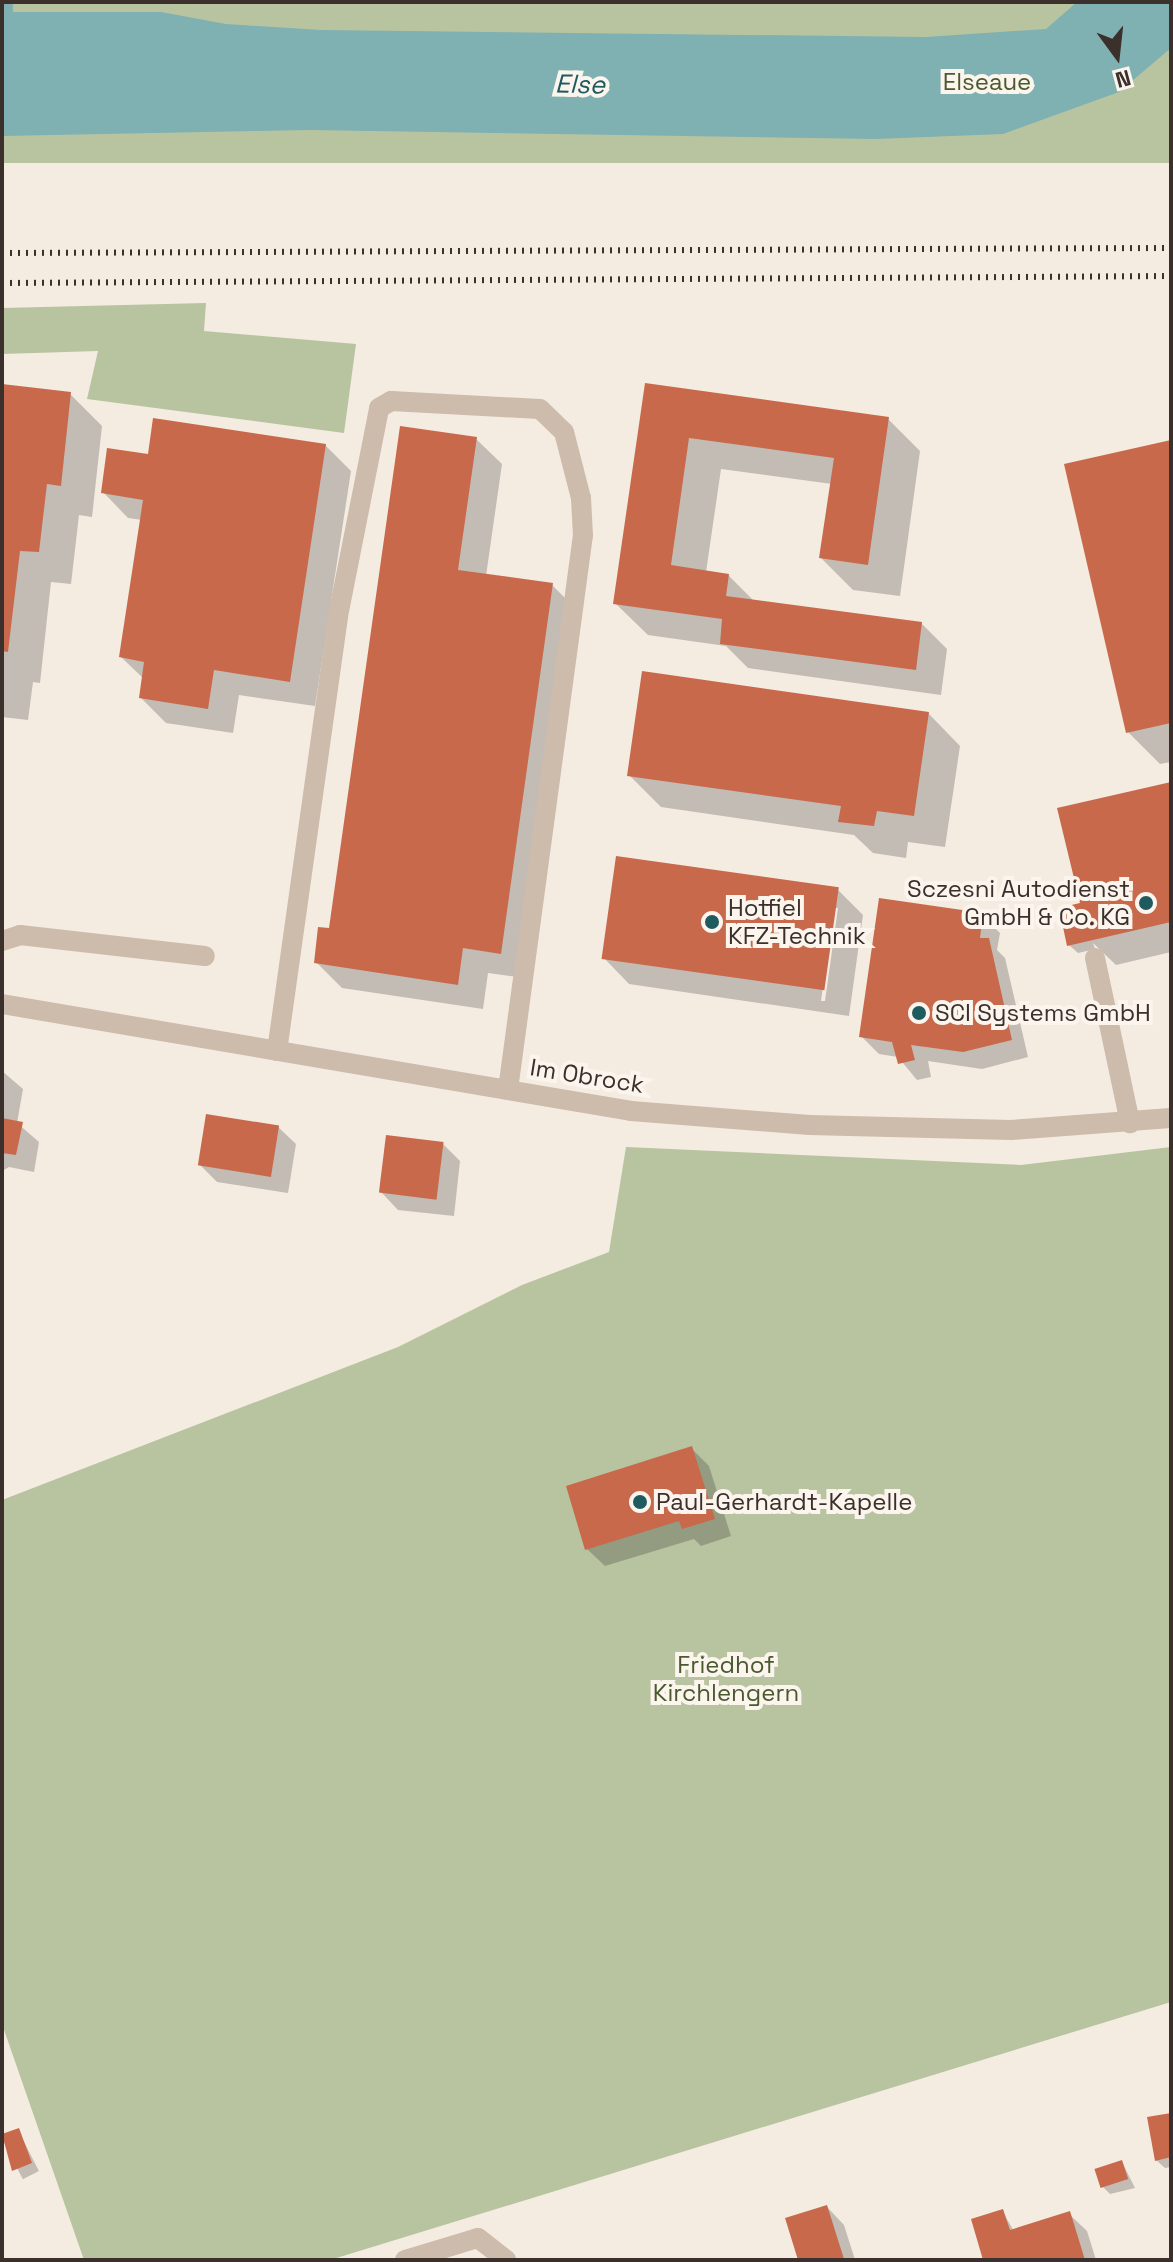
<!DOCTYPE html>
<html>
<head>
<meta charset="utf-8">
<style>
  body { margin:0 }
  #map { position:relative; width:1173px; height:2262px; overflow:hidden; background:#f4ebe1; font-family:"Space Grotesk",sans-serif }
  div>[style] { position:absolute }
  .green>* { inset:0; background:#b8c4a0; transform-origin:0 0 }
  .water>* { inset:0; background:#7fb0b2 }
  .shadow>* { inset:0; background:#0003; transform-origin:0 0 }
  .building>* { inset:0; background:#c8694b; transform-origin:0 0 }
  .minor>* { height:20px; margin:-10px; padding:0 10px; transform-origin:10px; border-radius:10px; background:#cdbbac }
  .rail>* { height:6px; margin-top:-3px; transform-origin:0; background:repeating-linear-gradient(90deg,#3b302b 0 2px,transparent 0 8px) }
  .dots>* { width:22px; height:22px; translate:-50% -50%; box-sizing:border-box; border:4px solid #fbf5ee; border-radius:50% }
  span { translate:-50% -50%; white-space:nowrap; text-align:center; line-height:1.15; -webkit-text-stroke:8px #fbf5ee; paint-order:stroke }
  .park-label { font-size:24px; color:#4a5a2e }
  .poi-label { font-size:24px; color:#3b302b }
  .right { translate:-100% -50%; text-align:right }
  .left { translate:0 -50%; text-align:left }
  .street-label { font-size:24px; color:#3b302b }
  .water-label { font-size:26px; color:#1f5a5e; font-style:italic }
  .frame { position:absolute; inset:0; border:4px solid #3b302b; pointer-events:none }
  .north { position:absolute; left:1077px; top:16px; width:80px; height:80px; -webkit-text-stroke:6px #fbf5ee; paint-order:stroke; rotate:165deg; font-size:22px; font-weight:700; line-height:32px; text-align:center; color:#3b302b }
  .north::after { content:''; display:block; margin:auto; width:28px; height:36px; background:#3b302b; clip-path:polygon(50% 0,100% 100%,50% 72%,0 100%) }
</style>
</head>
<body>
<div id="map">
  <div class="green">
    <div style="left:2px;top:2px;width:1169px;height:161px"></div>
    <div style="clip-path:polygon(206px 303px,204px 331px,356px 344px,344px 433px,87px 399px,98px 351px,2px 354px,2px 308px)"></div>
    <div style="clip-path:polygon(626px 1147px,1021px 1165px,1171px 1147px,1171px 2002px,330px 2260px,84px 2260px,2px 2024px,2px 1500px,398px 1347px,522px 1285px,609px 1252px)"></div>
  </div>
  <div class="water">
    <div style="clip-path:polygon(2px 2px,13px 2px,13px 12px,161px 12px,226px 24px,321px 30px,926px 37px,1046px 29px,1077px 2px,1171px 2px,1171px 48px,1119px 92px,1003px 134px,876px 139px,310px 130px,2px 136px)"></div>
  </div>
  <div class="shadow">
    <div style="clip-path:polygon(647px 385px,888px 419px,920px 451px,900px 596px,853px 590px,821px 558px,832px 484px,721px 469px,706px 572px,729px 576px,754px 601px,921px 623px,947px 649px,941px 695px,748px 668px,726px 646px,648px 635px,615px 603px)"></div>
    <div style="clip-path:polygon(2px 386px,70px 394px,102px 426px,92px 517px,79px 515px,71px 584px,51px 582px,40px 683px,33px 682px,28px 720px,2px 717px)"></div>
    <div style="clip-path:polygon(476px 439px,502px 464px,486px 576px,552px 585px,578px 611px,526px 978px,488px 973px,483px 1009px,342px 988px,316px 962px,331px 930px)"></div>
    <div style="clip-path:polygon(1171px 442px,1171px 762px,1160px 764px,1128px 732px)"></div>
    <div style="clip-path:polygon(325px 445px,351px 471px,315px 706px,239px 695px,233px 733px,166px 723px,141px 698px,144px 679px,121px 657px,142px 520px,128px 518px,103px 492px,149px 456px)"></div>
    <div style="clip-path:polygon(928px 713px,960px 746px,945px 847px,908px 842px,906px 858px,873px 853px,854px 835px,661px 807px,629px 775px)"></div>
    <div style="clip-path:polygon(1171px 784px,1171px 952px,1116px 965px,1093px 943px,1095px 949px,1078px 953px,1069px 945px,1078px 906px)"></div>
    <div style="clip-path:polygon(evenodd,838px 890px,863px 915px,849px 1016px,629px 984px,604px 958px,838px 890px,834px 908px,838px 908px,825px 1001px,821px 1001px,834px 908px)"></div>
    <div style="clip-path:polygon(982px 915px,1000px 933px,997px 950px,1005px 958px,1028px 1057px,982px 1069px,928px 1061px,931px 1077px,917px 1080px,898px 1057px,879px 1054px,862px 1037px)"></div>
    <div style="clip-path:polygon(2px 1071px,23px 1089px,17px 1123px,39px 1142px,34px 1172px,9px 1167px,2px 1171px)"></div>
    <div style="clip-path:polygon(278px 1127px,296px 1144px,288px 1193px,217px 1182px,200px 1165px)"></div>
    <div style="clip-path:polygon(443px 1144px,460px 1161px,454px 1216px,398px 1210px,381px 1192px)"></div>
    <div style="clip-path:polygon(692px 1449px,709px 1466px,731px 1536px,701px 1546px,694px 1539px,605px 1566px,587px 1549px)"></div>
    <div style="clip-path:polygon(1171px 2115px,1171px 2167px,1165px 2168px,1156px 2160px)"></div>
    <div style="left:18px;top:2130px;width:46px;height:18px;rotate:63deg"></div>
    <div style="clip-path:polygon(1122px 2162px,1135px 2188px,1110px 2194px,1102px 2186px)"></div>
    <div style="clip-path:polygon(827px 2207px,844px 2225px,855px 2260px,800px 2260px,788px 2219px)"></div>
    <div style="clip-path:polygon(1002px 2211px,1014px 2231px,1069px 2214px,1087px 2231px,1096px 2260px,985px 2260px)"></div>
  </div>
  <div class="building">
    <div style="clip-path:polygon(645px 383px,889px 417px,868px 565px,819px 558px,834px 458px,689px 438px,671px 565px,729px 574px,726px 596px,922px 622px,916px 670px,720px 644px,722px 619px,613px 604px)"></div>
    <div style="clip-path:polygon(2px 384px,71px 392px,61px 486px,47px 484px,39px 552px,20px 551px,8px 652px,2px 651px)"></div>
    <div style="clip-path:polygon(153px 418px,326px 444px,290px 682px,214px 670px,208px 709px,139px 698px,144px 662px,119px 657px,143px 500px,101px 493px,107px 448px,148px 454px)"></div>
    <div style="clip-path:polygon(400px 426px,477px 437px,458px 570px,553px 583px,501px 954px,463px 948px,458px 985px,314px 963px,318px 927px,329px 928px)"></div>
    <div style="clip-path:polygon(1171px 440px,1171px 723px,1126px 733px,1064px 464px)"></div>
    <div style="clip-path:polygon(642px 671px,929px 712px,914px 816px,877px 811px,874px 826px,838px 822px,841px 806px,627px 776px)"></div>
    <div style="clip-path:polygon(1171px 782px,1171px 922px,1067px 946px,1059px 908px,1080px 903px,1057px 808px)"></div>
    <div style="left:616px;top:856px;width:225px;height:104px;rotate:8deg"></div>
    <div style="clip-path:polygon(879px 898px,983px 913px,980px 938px,989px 938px,1012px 1040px,963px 1052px,911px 1045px,915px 1060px,898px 1064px,892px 1042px,859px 1037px)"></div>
    <div style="left:206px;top:1114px;width:74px;height:52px;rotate:9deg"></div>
    <div style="clip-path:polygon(2px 1118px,23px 1122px,16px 1155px,2px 1153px)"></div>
    <div style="left:386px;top:1135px;width:58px;height:58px;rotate:7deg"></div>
    <div style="clip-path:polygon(692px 1446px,715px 1519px,682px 1529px,679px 1521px,585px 1550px,566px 1486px)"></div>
    <div style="clip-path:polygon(1171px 2113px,1171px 2157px,1155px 2161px,1147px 2117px)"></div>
    <div style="clip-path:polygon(19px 2128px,32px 2163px,12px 2171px,2px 2134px)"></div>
    <div style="left:1122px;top:2160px;width:20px;height:29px;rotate:72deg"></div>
    <div style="clip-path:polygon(827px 2205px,844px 2259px,798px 2260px,785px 2218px)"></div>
    <div style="clip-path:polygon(1003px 2209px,1010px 2230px,1070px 2211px,1085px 2260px,983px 2260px,971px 2219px)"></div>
  </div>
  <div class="minor">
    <div style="left:2px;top:941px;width:19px;rotate:-18deg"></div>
    <div style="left:20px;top:935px;width:186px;rotate:6.5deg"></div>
    <div style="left:1095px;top:958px;width:169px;rotate:78deg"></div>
    <div style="left:2px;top:1004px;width:638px;rotate:9.65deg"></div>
    <div style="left:631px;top:1111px;width:179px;rotate:4.5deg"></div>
    <div style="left:809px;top:1125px;width:202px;rotate:1.4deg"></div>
    <div style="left:1011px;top:1130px;width:160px;rotate:-4.3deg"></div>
    <div style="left:277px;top:1051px;width:439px;rotate:-82deg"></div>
    <div style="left:338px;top:616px;width:212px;rotate:-78.8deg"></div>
    <div style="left:379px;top:408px;width:14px;rotate:-30deg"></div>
    <div style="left:391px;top:401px;width:149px;rotate:3.1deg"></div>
    <div style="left:540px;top:409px;width:33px;rotate:44deg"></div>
    <div style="left:564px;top:432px;width:68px;rotate:75.6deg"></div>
    <div style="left:581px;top:498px;width:37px;rotate:87deg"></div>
    <div style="left:583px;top:535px;width:560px;rotate:97.7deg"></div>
    <div style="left:405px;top:2260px;width:76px;rotate:-16.8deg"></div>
    <div style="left:478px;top:2238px;width:36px;rotate:38deg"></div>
  </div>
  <div class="rail">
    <div style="left:2px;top:253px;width:1169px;rotate:-0.25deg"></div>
    <div style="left:2px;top:283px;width:1169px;rotate:-0.34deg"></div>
  </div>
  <div class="dots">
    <div style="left:1146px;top:903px;background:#1f5a5e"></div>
    <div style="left:712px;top:922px;background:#1f5a5e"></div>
    <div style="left:919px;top:1013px;background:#1f5a5e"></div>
    <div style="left:640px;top:1502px;background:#1f5a5e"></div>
  </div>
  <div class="park-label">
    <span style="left:987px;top:82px">Elseaue</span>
    <span style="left:726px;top:1679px">Friedhof<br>Kirchlengern</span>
  </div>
  <div class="poi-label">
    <span class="right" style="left:1130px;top:903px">Sczesni Autodienst<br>GmbH &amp; Co. KG</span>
    <span class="left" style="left:728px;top:922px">Hotfiel<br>KFZ-Technik</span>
    <span class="left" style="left:935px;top:1013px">SCI Systems GmbH</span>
    <span class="left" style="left:656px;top:1502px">Paul-Gerhardt-Kapelle</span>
  </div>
  <div class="street-label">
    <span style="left:587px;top:1076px;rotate:9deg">Im Obrock</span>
  </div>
  <div class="water-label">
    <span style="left:580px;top:85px;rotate:1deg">Else</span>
  </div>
  <div class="frame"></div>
  <div class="north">N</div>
</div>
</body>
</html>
